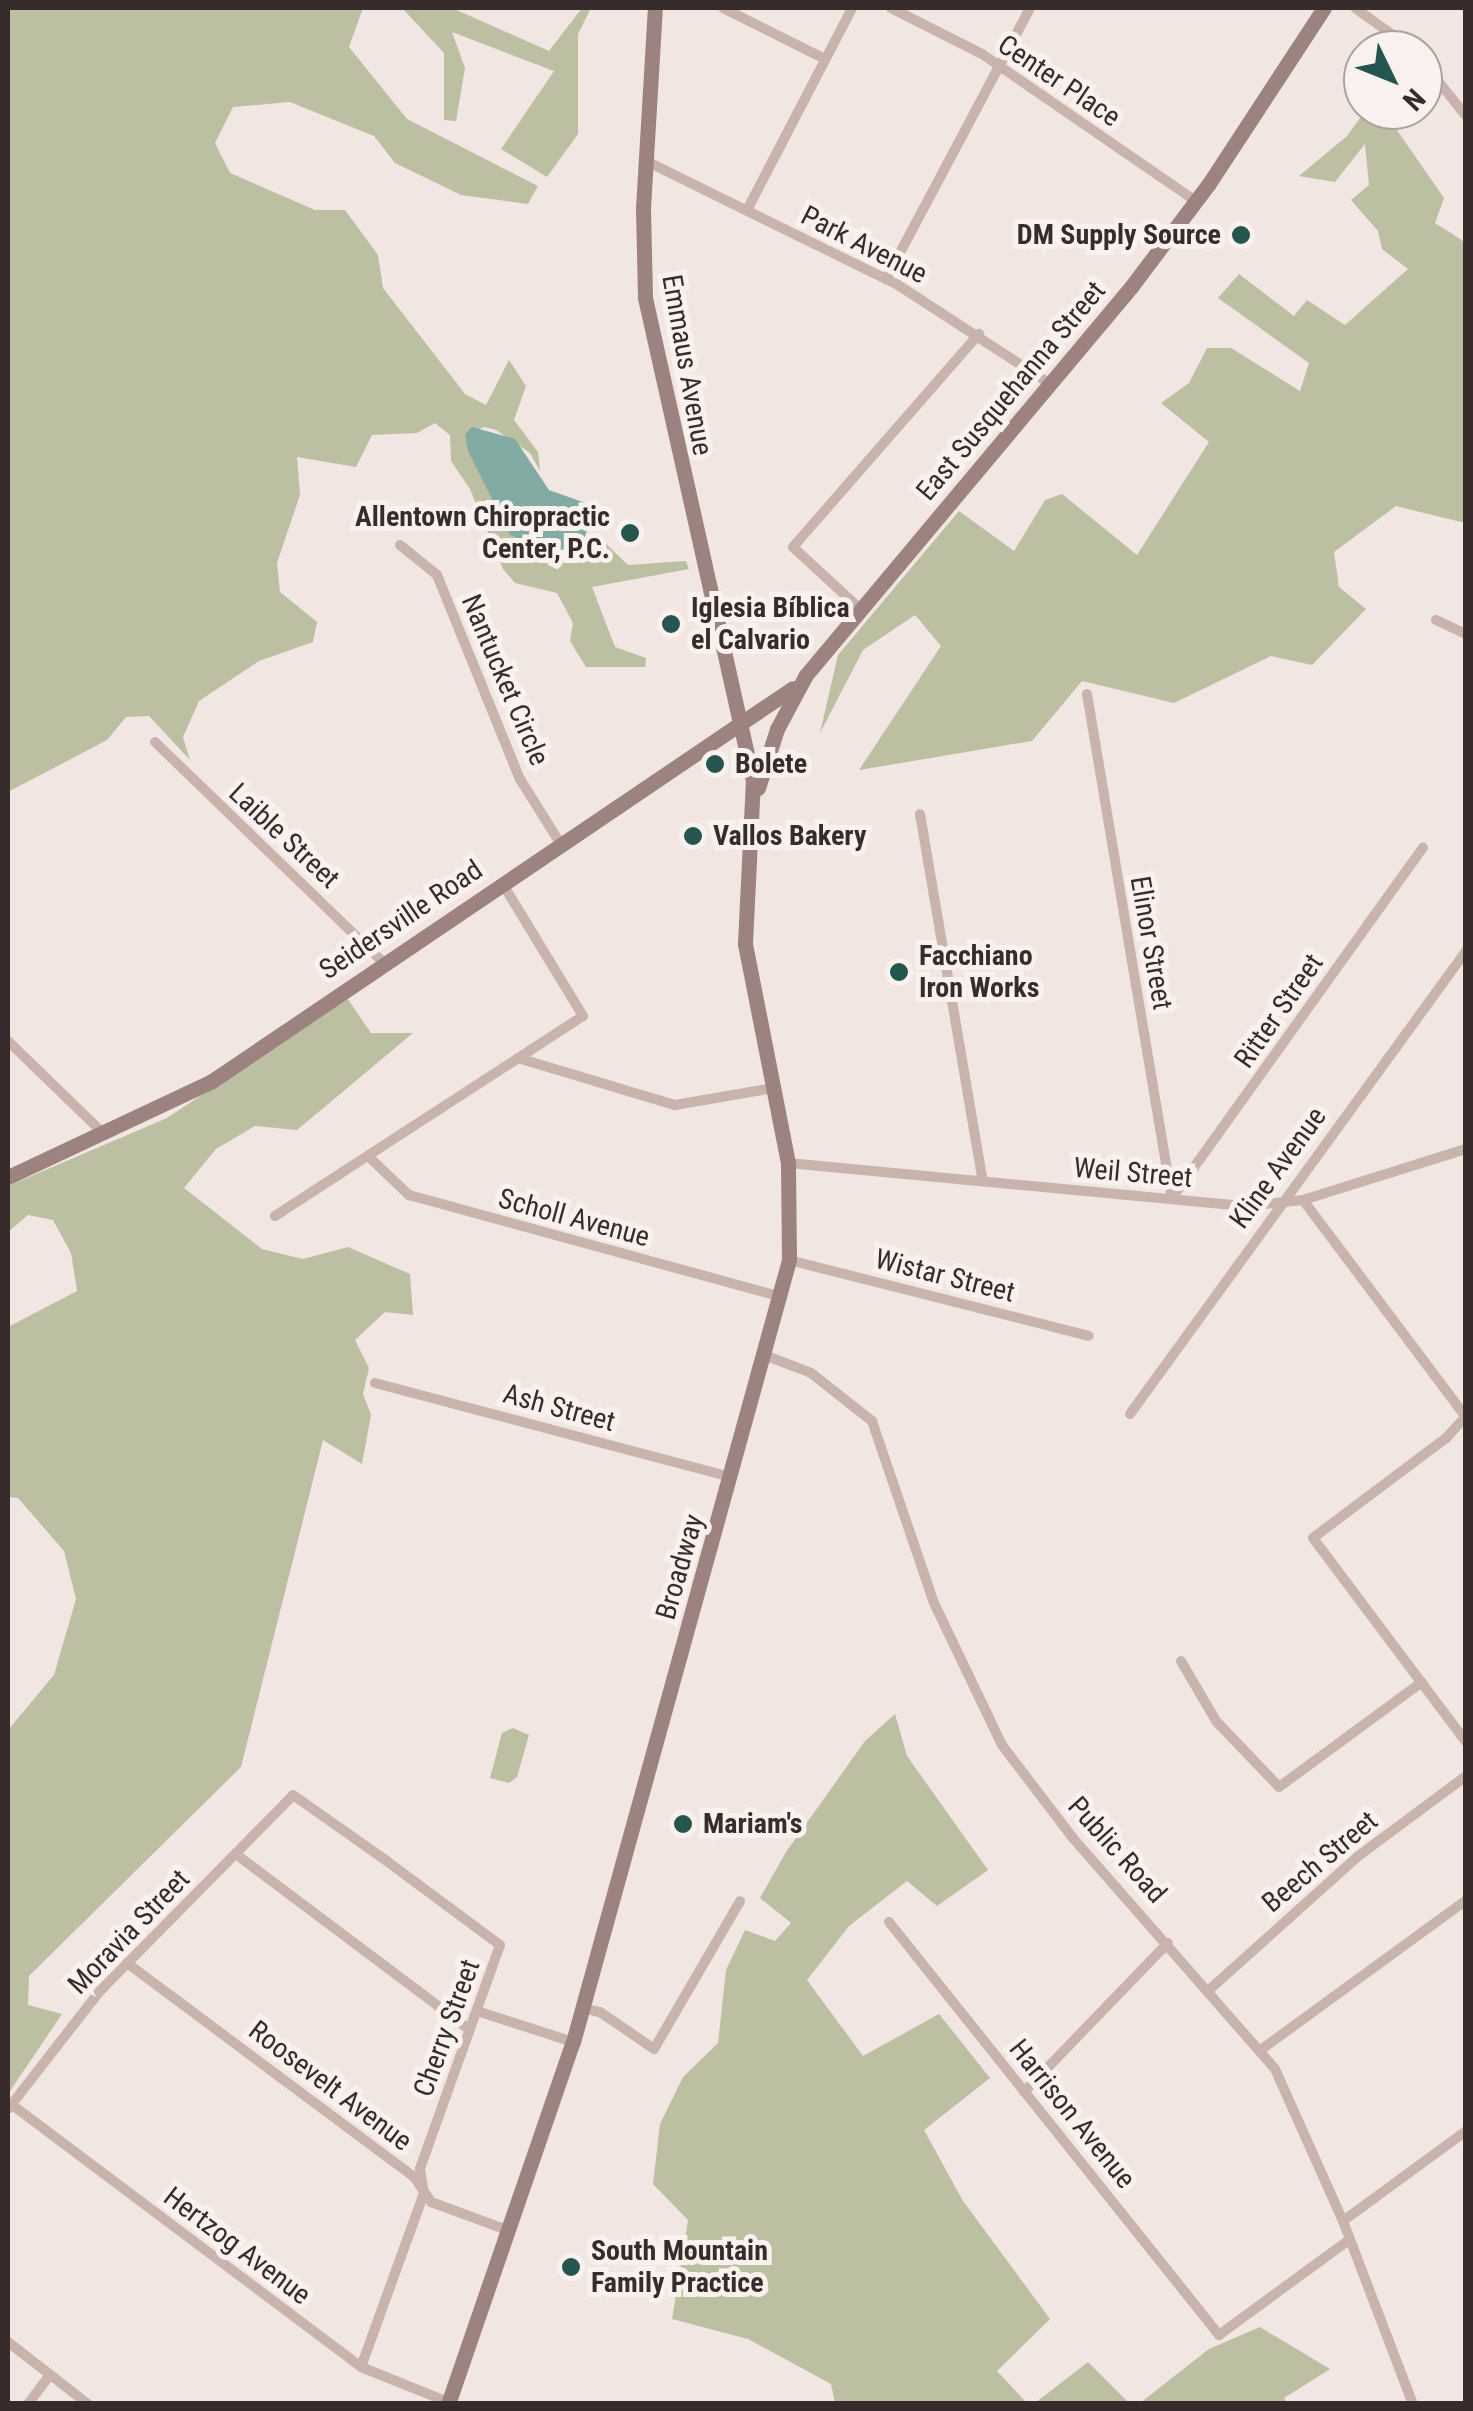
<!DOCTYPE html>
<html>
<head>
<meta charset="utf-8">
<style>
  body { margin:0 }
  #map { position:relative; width:1473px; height:2411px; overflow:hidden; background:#f1e6e1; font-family:"Roboto Condensed",sans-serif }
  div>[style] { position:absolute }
  .green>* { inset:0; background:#bcbfa2 }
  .water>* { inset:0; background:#82aba4 }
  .street>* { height:10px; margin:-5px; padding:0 5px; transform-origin:5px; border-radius:5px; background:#c8b4ad }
  .secondary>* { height:15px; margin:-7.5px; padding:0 7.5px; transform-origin:7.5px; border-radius:7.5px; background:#9c837f }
  .dots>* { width:28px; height:28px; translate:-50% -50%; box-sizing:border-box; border:5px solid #f9f1ed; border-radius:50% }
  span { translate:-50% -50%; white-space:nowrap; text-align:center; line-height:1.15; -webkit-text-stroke:10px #f9f1ed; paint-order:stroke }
  .street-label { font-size:28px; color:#372c2b }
  .poi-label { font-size:28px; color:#372c2b; font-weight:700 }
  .right { translate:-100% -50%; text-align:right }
  .left { translate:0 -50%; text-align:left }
  .frame { position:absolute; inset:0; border:10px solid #372c2b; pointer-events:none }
  .north { position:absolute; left:1343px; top:30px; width:100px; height:100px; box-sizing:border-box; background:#f9f1ed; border:2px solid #aba29f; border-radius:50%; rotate:133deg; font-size:28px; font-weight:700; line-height:40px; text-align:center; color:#372c2b }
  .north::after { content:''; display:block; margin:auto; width:35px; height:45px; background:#24554e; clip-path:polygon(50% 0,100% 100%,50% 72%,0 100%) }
</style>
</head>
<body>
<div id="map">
  <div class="green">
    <div style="clip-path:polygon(8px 8px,363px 8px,349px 47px,407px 119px,538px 186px,528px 204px,461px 195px,395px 163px,374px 136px,290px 102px,233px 107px,215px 143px,230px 173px,315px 210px,345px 210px,378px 255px,383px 288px,465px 394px,486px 405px,509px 360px,526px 386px,514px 420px,538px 452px,540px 471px,530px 453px,496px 430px,484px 427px,465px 436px,510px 535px,568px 551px,603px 541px,628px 565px,686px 561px,689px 569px,592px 587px,615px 647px,646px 658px,645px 667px,586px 667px,570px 641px,573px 623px,557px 593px,515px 583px,503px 569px,470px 489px,451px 461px,450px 435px,435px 423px,417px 433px,372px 435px,356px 467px,297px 457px,300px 495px,277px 563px,280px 592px,317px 622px,313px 642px,259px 661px,199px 701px,183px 737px,190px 760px,149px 716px,126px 717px,107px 740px,8px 792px)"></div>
    <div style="clip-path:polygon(402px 8px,452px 8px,549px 51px,582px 8px,591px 8px,578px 34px,578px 134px,547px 177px,501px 149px,554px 71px,452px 32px,465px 68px,456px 121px,444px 120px,444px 53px)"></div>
    <div style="clip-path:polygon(1366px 110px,1383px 110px,1444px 198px,1435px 223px,1465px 242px,1465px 523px,1396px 506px,1334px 552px,1339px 587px,1366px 609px,1312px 665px,1271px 656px,1174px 703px,1082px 681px,1032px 741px,859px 770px,941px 646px,915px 615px,863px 650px,820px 733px,838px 655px,959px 511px,1014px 551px,1045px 500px,1062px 494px,1137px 555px,1209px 442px,1161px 403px,1189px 383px,1207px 348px,1231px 348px,1300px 391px,1309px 363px,1218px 298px,1239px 274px,1294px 316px,1307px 300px,1345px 325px,1408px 269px,1382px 249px,1378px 231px,1351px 200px,1369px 185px,1365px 144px,1335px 182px,1299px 176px,1347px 136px)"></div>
    <div style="clip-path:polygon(347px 998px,371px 1033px,413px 1033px,297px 1130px,255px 1126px,216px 1149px,184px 1188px,262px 1249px,303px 1259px,348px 1247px,410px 1274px,413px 1315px,385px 1312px,355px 1340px,369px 1368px,363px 1394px,371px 1415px,362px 1464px,323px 1440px,241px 1767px,29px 1976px,28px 2005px,62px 2014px,8px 2094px,8px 1730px,54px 1675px,76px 1599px,64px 1551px,18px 1498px,8px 1497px,8px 1327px,77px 1291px,71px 1253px,53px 1220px,28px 1215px,8px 1232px,8px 1186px,167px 1118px)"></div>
    <div style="clip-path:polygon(895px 1714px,907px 1756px,988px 1870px,937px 1906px,907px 1881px,849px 1926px,807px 1980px,863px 2056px,939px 2014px,990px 2078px,924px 2130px,963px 2201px,1050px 2319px,997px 2371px,1027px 2403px,835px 2403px,831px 2384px,748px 2339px,672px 2319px,688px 2220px,653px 2184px,660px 2124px,683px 2077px,718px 2043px,726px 1970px,745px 1930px,775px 1941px,791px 1923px,760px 1898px,786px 1852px,865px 1741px)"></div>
    <div style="clip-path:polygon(513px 1728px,529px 1735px,517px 1777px,509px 1783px,490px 1778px,502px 1733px)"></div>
    <div style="clip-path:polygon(1260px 2327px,1330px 2369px,1284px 2398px,1287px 2403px,1140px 2403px,1209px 2349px)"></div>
    <div style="clip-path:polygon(1088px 2362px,1129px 2403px,1035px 2403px)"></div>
  </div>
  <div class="water">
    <div style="clip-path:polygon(472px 427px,515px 439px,549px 490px,594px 506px,582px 547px,551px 551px,510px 535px,468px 451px,465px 435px)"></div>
  </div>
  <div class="street">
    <div style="left:723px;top:8px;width:114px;rotate:26.6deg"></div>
    <div style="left:891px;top:8px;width:102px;rotate:26.8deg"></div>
    <div style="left:982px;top:54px;width:260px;rotate:34.5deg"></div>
    <div style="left:1355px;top:8px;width:72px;rotate:35.4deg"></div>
    <div style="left:1423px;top:62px;width:69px;rotate:51.5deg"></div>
    <div style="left:646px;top:161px;width:281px;rotate:26.2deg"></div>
    <div style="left:898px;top:285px;width:184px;rotate:33deg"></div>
    <div style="left:747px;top:210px;width:228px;rotate:-62.5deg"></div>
    <div style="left:886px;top:279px;width:307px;rotate:-62deg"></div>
    <div style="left:400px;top:545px;width:48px;rotate:39deg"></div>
    <div style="left:437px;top:575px;width:220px;rotate:67.9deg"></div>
    <div style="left:520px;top:779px;width:75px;rotate:58deg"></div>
    <div style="left:858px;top:607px;width:88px;rotate:-137.3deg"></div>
    <div style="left:793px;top:547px;width:283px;rotate:-48.9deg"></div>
    <div style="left:1436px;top:620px;width:33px;rotate:25deg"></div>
    <div style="left:1087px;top:694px;width:512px;rotate:80.45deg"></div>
    <div style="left:155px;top:742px;width:317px;rotate:44deg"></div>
    <div style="left:920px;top:814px;width:373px;rotate:80.3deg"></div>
    <div style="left:8px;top:1041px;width:134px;rotate:44.1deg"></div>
    <div style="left:518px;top:1058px;width:164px;rotate:16.7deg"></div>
    <div style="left:675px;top:1105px;width:99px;rotate:-9.8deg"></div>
    <div style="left:368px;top:1156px;width:57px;rotate:43.6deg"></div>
    <div style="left:409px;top:1195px;width:387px;rotate:15.3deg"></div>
    <div style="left:788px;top:1163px;width:460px;rotate:5.4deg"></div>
    <div style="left:1246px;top:1206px;width:57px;rotate:-6deg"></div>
    <div style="left:1303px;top:1200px;width:171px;rotate:-17.4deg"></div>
    <div style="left:1172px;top:1198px;width:431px;rotate:-54.4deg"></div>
    <div style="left:1303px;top:1200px;width:271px;rotate:53.1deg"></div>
    <div style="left:275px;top:1216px;width:367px;rotate:-33deg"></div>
    <div style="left:583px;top:1016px;width:156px;rotate:-121.3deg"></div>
    <div style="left:789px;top:1260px;width:309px;rotate:14.2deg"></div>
    <div style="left:767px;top:1356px;width:47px;rotate:21.1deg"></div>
    <div style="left:811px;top:1373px;width:78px;rotate:38.2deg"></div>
    <div style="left:872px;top:1421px;width:192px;rotate:71.2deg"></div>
    <div style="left:934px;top:1603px;width:157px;rotate:64.4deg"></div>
    <div style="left:1002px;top:1745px;width:116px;rotate:52.7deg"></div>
    <div style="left:1072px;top:1837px;width:308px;rotate:48.8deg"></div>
    <div style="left:1275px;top:2069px;width:167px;rotate:65.9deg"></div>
    <div style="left:1343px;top:2221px;width:196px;rotate:69.1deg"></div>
    <div style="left:375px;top:1383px;width:368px;rotate:14.8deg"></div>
    <div style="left:1130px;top:1414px;width:572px;rotate:-54.03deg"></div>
    <div style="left:1466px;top:1416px;width:30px;rotate:132deg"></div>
    <div style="left:1446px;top:1438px;width:166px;rotate:143.1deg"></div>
    <div style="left:1313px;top:1538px;width:255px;rotate:53.1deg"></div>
    <div style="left:1181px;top:1661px;width:69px;rotate:59.7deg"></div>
    <div style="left:1216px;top:1721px;width:91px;rotate:46.3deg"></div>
    <div style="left:1279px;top:1787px;width:177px;rotate:-36.3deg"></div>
    <div style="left:237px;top:1855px;width:291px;rotate:36.9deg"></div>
    <div style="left:889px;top:1922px;width:529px;rotate:51.37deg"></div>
    <div style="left:1219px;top:2335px;width:161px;rotate:-36.2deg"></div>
    <div style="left:127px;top:1963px;width:359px;rotate:36.7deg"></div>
    <div style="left:415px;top:2178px;width:29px;rotate:56deg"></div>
    <div style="left:431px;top:2202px;width:84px;rotate:20.2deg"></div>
    <div style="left:1209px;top:1990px;width:199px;rotate:-41.9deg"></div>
    <div style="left:1357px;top:1857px;width:136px;rotate:-36.6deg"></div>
    <div style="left:582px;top:2008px;width:18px;rotate:13deg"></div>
    <div style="left:600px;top:2012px;width:65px;rotate:34.4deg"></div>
    <div style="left:654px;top:2049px;width:171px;rotate:-59.8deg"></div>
    <div style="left:477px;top:2011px;width:101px;rotate:17.9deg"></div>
    <div style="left:1262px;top:2049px;width:253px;rotate:-36.1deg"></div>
    <div style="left:1024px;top:2092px;width:207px;rotate:-46deg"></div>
    <div style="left:11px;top:2104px;width:438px;rotate:36.9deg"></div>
    <div style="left:361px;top:2367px;width:94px;rotate:21.9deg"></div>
    <div style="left:8px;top:2109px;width:150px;rotate:-52.1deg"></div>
    <div style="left:100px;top:1991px;width:275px;rotate:-45.4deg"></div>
    <div style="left:293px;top:1795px;width:111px;rotate:35.1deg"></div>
    <div style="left:384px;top:1859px;width:144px;rotate:36.6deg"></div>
    <div style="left:500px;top:1945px;width:238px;rotate:109.7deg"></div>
    <div style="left:420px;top:2169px;width:24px;rotate:81deg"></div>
    <div style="left:424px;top:2193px;width:185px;rotate:109.9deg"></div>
    <div style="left:1343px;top:2221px;width:152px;rotate:-36.2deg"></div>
    <div style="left:8px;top:2342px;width:101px;rotate:37.8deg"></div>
    <div style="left:28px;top:2404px;width:36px;rotate:-53deg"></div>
  </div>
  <div class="secondary">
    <div style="left:758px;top:788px;width:62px;rotate:-72.1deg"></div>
    <div style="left:777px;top:729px;width:61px;rotate:-61.8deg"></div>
    <div style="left:806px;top:675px;width:506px;rotate:-50.05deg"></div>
    <div style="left:1131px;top:287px;width:128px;rotate:-53deg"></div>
    <div style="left:1208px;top:185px;width:212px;rotate:-56.8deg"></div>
    <div style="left:8px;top:1177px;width:225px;rotate:-25.2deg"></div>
    <div style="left:212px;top:1081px;width:701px;rotate:-34.08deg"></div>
    <div style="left:448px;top:2404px;width:383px;rotate:-71deg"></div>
    <div style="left:573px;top:2042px;width:811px;rotate:-74.56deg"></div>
    <div style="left:789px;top:1260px;width:97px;rotate:-90.6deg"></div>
    <div style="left:788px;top:1163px;width:224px;rotate:-101.1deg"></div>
    <div style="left:745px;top:943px;width:162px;rotate:-87.2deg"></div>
    <div style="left:753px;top:781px;width:496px;rotate:-102.6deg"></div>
    <div style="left:645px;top:297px;width:89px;rotate:-91.3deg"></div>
    <div style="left:643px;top:208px;width:200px;rotate:-86.6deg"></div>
  </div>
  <div class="dots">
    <div style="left:1241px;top:235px;background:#24554e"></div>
    <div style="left:630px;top:533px;background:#24554e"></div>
    <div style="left:671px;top:624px;background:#24554e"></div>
    <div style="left:715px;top:764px;background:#24554e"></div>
    <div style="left:693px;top:836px;background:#24554e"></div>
    <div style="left:899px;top:972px;background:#24554e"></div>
    <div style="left:683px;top:1824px;background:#24554e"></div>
    <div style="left:571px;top:2267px;background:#24554e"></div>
  </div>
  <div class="street-label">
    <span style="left:1059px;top:81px;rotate:34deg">Center Place</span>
    <span style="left:864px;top:245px;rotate:27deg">Park Avenue</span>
    <span style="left:687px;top:365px;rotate:80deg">Emmaus Avenue</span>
    <span style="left:1011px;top:391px;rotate:-50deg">East Susquehanna Street</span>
    <span style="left:505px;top:680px;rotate:67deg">Nantucket Circle</span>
    <span style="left:284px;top:836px;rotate:43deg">Laible Street</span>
    <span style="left:401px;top:920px;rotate:-34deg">Seidersville Road</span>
    <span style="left:1151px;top:943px;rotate:80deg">Elinor Street</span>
    <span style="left:1279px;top:1011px;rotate:-55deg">Ritter Street</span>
    <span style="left:1278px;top:1168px;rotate:-54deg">Kline Avenue</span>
    <span style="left:1133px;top:1173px;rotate:5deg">Weil Street</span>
    <span style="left:574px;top:1218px;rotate:15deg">Scholl Avenue</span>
    <span style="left:945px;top:1276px;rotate:14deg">Wistar Street</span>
    <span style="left:559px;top:1408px;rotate:15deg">Ash Street</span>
    <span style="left:680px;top:1567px;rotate:-74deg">Broadway</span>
    <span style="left:1117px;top:1850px;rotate:48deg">Public Road</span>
    <span style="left:1320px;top:1862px;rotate:-40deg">Beech Street</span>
    <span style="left:129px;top:1932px;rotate:-46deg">Moravia Street</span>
    <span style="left:447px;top:2028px;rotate:-70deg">Cherry Street</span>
    <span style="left:330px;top:2086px;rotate:37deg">Roosevelt Avenue</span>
    <span style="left:1072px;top:2114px;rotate:51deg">Harrison Avenue</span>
    <span style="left:237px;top:2246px;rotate:37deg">Hertzog Avenue</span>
  </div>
  <div class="poi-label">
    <span class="right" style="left:1221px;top:235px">DM Supply Source</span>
    <span class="right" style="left:610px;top:533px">Allentown Chiropractic<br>Center, P.C.</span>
    <span class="left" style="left:691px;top:624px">Iglesia Bíblica<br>el Calvario</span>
    <span class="left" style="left:735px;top:764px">Bolete</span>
    <span class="left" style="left:713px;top:836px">Vallos Bakery</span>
    <span class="left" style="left:919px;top:972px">Facchiano<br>Iron Works</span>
    <span class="left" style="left:703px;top:1824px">Mariam's</span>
    <span class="left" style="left:591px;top:2267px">South Mountain<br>Family Practice</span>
  </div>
  <div class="frame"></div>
  <div class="north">N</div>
</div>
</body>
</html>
